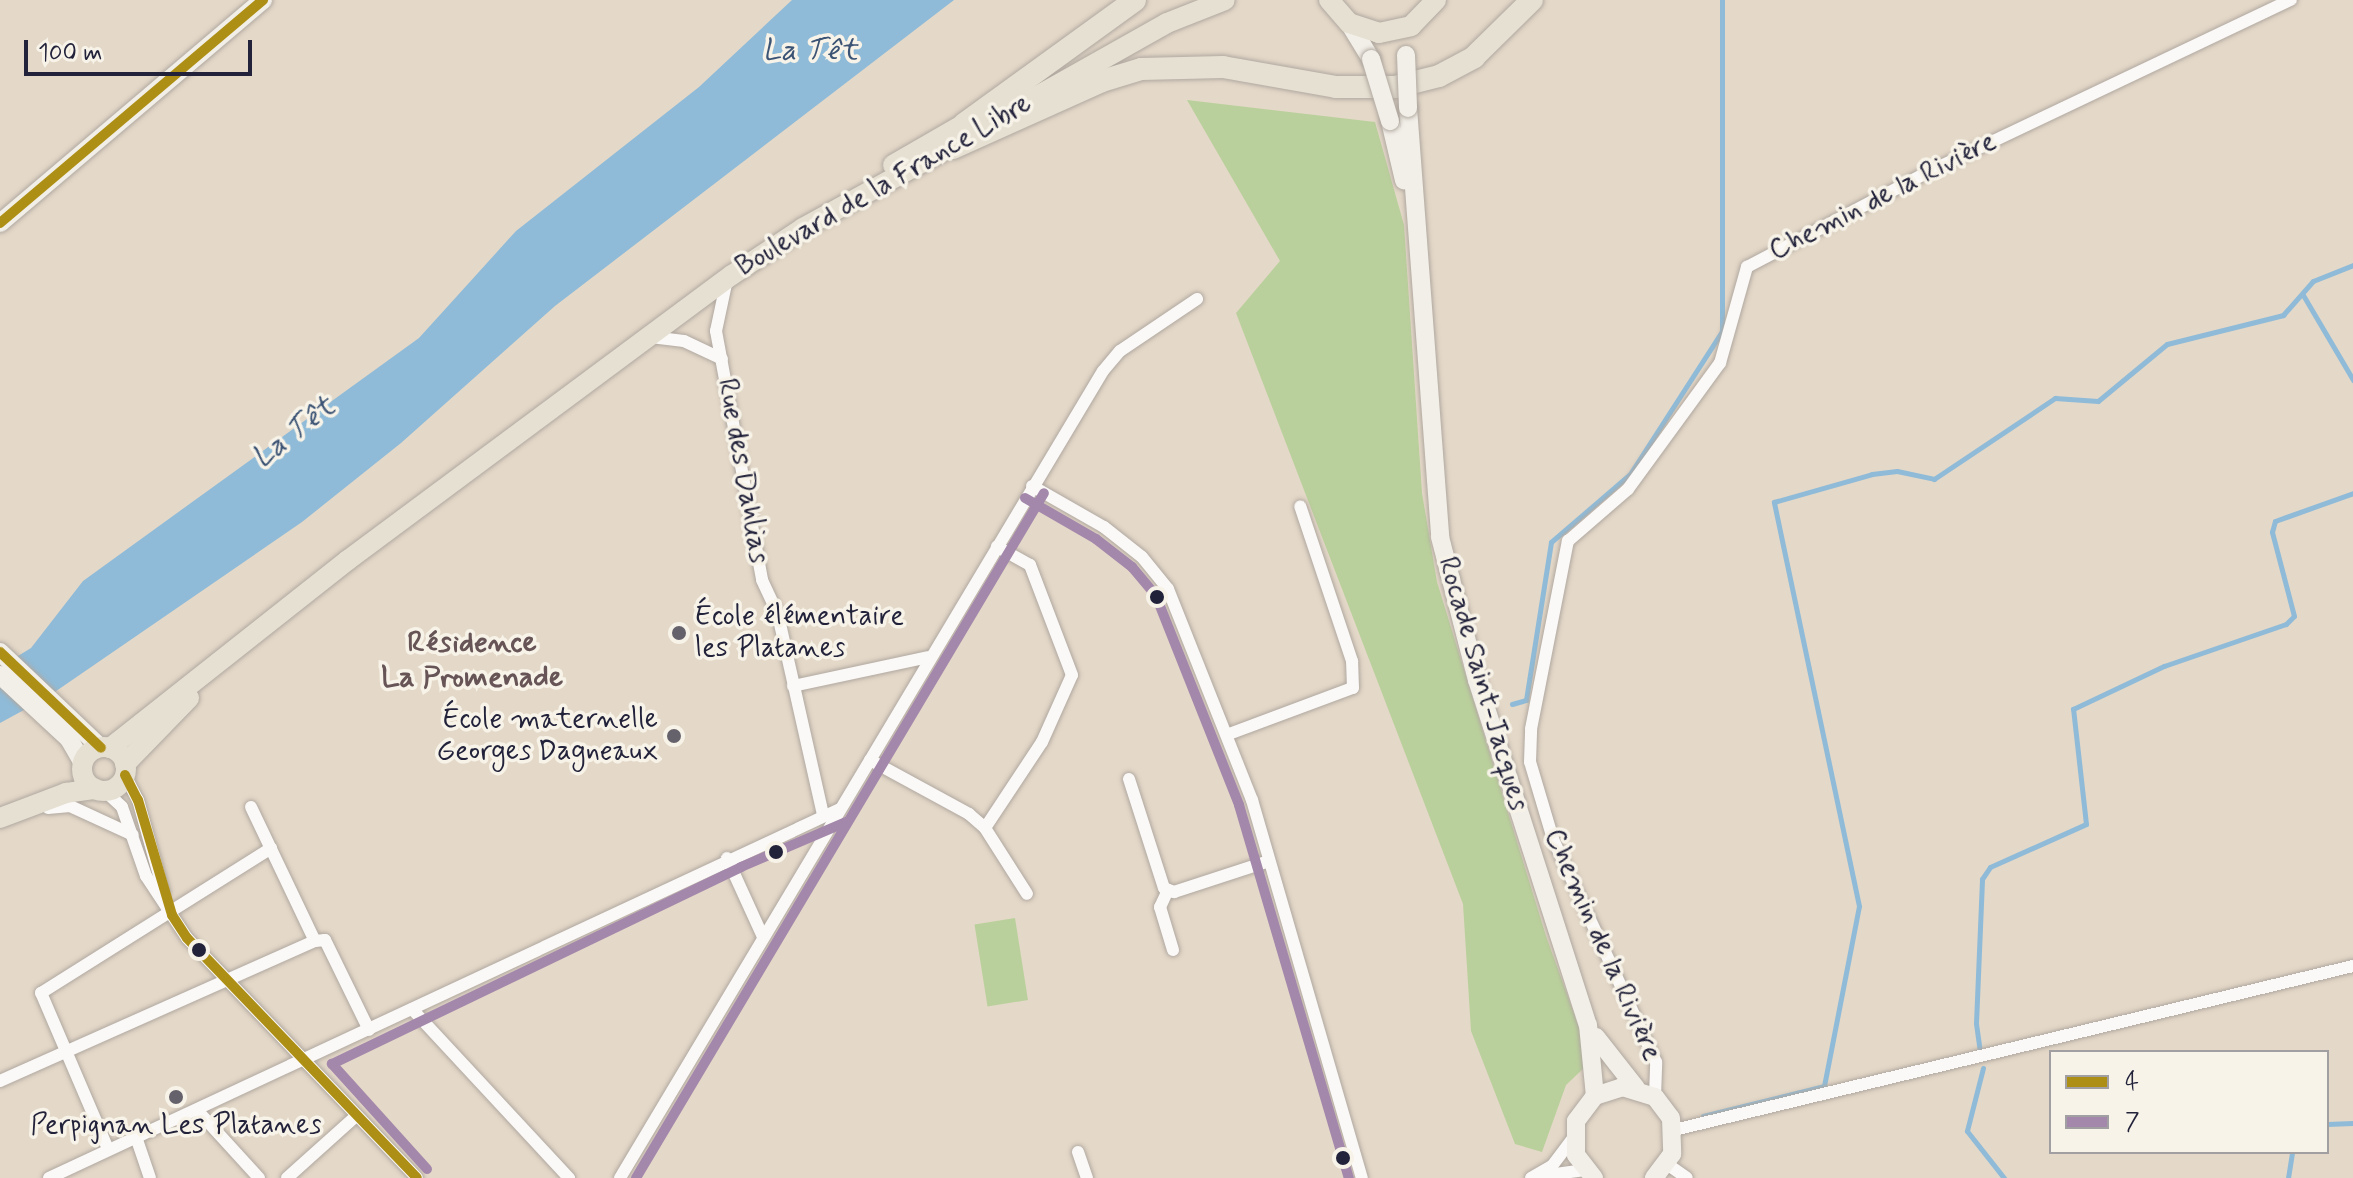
<!DOCTYPE html>
<html>
<head>
<meta charset="utf-8">
<style>
  body { margin:0 }
  #map { position:relative; width:2353px; height:1178px; overflow:hidden; background:#e4d8c8; font-family:Mynerve,sans-serif }
  div>[style] { position:absolute }
  .green>* { inset:0; background:#bad09c; transform-origin:0 0 }
  .water>* { inset:0; background:#8fbbd8 }
  .stream>* { height:5px; margin:-2.5px; padding:0 2.5px; transform-origin:2.5px; border-radius:2.5px; background:#8fbbd8 }
  .roads { filter:drop-shadow(0 0 2px #b0a8a0) drop-shadow(0 0 2px #b0a8a0) }
  .minor>* { height:12px; margin:-6px; padding:0 6px; transform-origin:6px; border-radius:6px; background:#fbf9f7 }
  .secondary>* { height:18px; margin:-9px; padding:0 9px; transform-origin:9px; border-radius:9px; background:#f2efe8 }
  .primary>* { height:20px; margin:-10px; padding:0 10px; transform-origin:10px; border-radius:10px; background:#e6e0d2 }
  .primary>.ring { margin:-10px; padding:0; box-sizing:content-box; background:none; border:20px solid #e6e0d2; border-radius:50% }
  .trunk>* { height:22px; margin:-11px; padding:0 11px; transform-origin:11px; border-radius:11px; background:#e6e0d2 }
  .bridges { filter:drop-shadow(0 0 2px #b0a8a0) drop-shadow(0 0 2px #b0a8a0) }
  .secondary-bridge>* { height:18px; margin:-9px; padding:0 9px; transform-origin:9px; border-radius:9px; background:#f2efe8 }
  .bus-1>* { height:10px; margin:-5px; padding:0 5px; transform-origin:5px; border-radius:5px; background:#ae8f15 }
  .bus-2>* { height:10px; margin:-5px; padding:0 5px; transform-origin:5px; border-radius:5px; background:#a488ab }
  .dots>* { width:22px; height:22px; translate:-50% -50%; box-sizing:border-box; border:4px solid #f7f3e8; border-radius:50% }
  span { translate:-50% -50%; white-space:nowrap; text-align:center; line-height:1.15; -webkit-text-stroke:7px #f7f3e8; paint-order:stroke }
  .street-label { font-size:28px; color:#22223b }
  .poi-label { font-size:28px; color:#22223b }
  .left { translate:0 -50%; text-align:left }
  .right { translate:-100% -50%; text-align:right }
  .water-label { font-size:30px; color:#3b5374; font-style:italic }
  .neighbourhood-label { font-size:30px; color:#665456; font-weight:700 }
  .legend { position:absolute; left:2049px; top:1050px; width:280px; height:104px; box-sizing:border-box; background:#f7f3e8; border:2px solid #a29fa3; margin:0; padding:10px 14px; list-style:none; font-size:24px; color:#22223b }
  .legend li { display:flex; align-items:center; gap:16px; height:40px }
  .legend b { width:40px; border:2px solid #a29fa3 }
  .scale { position:absolute; left:24px; top:40px; width:228px; height:36px; box-sizing:border-box; border:4px solid #22223b; border-top:0; padding-left:10px; font-size:24px; line-height:28px; white-space:nowrap; color:#22223b; -webkit-text-stroke:6px #f7f3e8; paint-order:stroke }
</style>
</head>
<body>
<div id="map">
  <div class="green">
    <div style="clip-path:polygon(1187px 100px,1375px 122px,1404px 225px,1422px 493px,1437px 582px,1546px 936px,1586px 1047px,1585px 1067px,1566px 1085px,1542px 1152px,1515px 1144px,1471px 1031px,1463px 904px,1236px 313px,1280px 261px)"></div>
    <div style="left:1015px;top:918px;width:83px;height:41px;rotate:81deg"></div>
  </div>
  <div class="water">
    <div style="clip-path:polygon(792px 0,954px 0,555px 306px,401px 443px,302px 522px,46px 698px,0 723px,0 667px,31px 648px,83px 581px,419px 338px,516px 231px,699px 87px)"></div>
  </div>
  <div class="stream">
    <div style="left:2303px;top:295px;width:99px;rotate:59.5deg"></div>
    <div style="left:1512px;top:704px;width:15px;rotate:-16deg"></div>
    <div style="left:1526px;top:700px;width:160px;rotate:-81deg"></div>
    <div style="left:1551px;top:542px;width:104px;rotate:-40.7deg"></div>
    <div style="left:1630px;top:474px;width:170px;rotate:-57.2deg"></div>
    <div style="left:1722px;top:331px;width:331px;rotate:-90deg"></div>
    <div style="left:1980px;top:1052px;width:29px;rotate:-98deg"></div>
    <div style="left:1976px;top:1023px;width:144px;rotate:-87.6deg"></div>
    <div style="left:1982px;top:879px;width:14px;rotate:-56deg"></div>
    <div style="left:1990px;top:867px;width:105px;rotate:-24.1deg"></div>
    <div style="left:2086px;top:824px;width:116px;rotate:-96.4deg"></div>
    <div style="left:2073px;top:709px;width:101px;rotate:-25.3deg"></div>
    <div style="left:2164px;top:666px;width:129px;rotate:-19deg"></div>
    <div style="left:2286px;top:624px;width:11px;rotate:-45deg"></div>
    <div style="left:2294px;top:616px;width:87px;rotate:-104.7deg"></div>
    <div style="left:2272px;top:532px;width:11px;rotate:-75deg"></div>
    <div style="left:2275px;top:521px;width:83px;rotate:-19.7deg"></div>
    <div style="left:1983px;top:1068px;width:65px;rotate:104.3deg"></div>
    <div style="left:1967px;top:1131px;width:60px;rotate:51.8deg"></div>
    <div style="left:1703px;top:1116px;width:125px;rotate:-13.9deg"></div>
    <div style="left:1824px;top:1086px;width:183px;rotate:-79deg"></div>
    <div style="left:1859px;top:906px;width:413px;rotate:-101.9deg"></div>
    <div style="left:1774px;top:502px;width:102px;rotate:-15.9deg"></div>
    <div style="left:1872px;top:474px;width:25px;rotate:-7deg"></div>
    <div style="left:1897px;top:471px;width:38px;rotate:12deg"></div>
    <div style="left:1934px;top:479px;width:146px;rotate:-33.8deg"></div>
    <div style="left:2055px;top:398px;width:43px;rotate:4deg"></div>
    <div style="left:2098px;top:401px;width:89px;rotate:-39.6deg"></div>
    <div style="left:2167px;top:344px;width:120px;rotate:-14deg"></div>
    <div style="left:2283px;top:315px;width:45px;rotate:-48.6deg"></div>
    <div style="left:2313px;top:281px;width:43px;rotate:-21.8deg"></div>
    <div style="left:2327px;top:1124px;width:26px;rotate:-2deg"></div>
    <div style="left:2288px;top:1178px;width:26px;rotate:-81deg"></div>
  </div>
  <div class="roads">
    <div class="minor">
      <div style="left:726px;top:284px;width:48px;rotate:102deg"></div>
      <div style="left:716px;top:331px;width:253px;rotate:79.5deg"></div>
      <div style="left:762px;top:580px;width:38px;rotate:65deg"></div>
      <div style="left:778px;top:615px;width:204px;rotate:77.3deg"></div>
      <div style="left:651px;top:337px;width:33px;rotate:7deg"></div>
      <div style="left:684px;top:341px;width:42px;rotate:25.3deg"></div>
      <div style="left:1032px;top:486px;width:83px;rotate:29.7deg"></div>
      <div style="left:1104px;top:527px;width:48px;rotate:38.3deg"></div>
      <div style="left:1142px;top:557px;width:41px;rotate:50.9deg"></div>
      <div style="left:1168px;top:589px;width:227px;rotate:68.3deg"></div>
      <div style="left:1252px;top:800px;width:394px;rotate:73.8deg"></div>
      <div style="left:793px;top:686px;width:138px;rotate:-12.1deg"></div>
      <div style="left:1229px;top:734px;width:132px;rotate:-20.4deg"></div>
      <div style="left:1353px;top:688px;width:27px;rotate:-92deg"></div>
      <div style="left:1352px;top:661px;width:163px;rotate:-108.5deg"></div>
      <div style="left:870px;top:760px;width:113px;rotate:28.6deg"></div>
      <div style="left:969px;top:814px;width:21px;rotate:41deg"></div>
      <div style="left:985px;top:828px;width:78px;rotate:57.5deg"></div>
      <div style="left:125px;top:775px;width:28px;rotate:63deg"></div>
      <div style="left:138px;top:800px;width:97px;rotate:74.4deg"></div>
      <div style="left:1129px;top:779px;width:114px;rotate:72.2deg"></div>
      <div style="left:1164px;top:888px;width:11px;rotate:22deg"></div>
      <div style="left:1174px;top:892px;width:100px;rotate:-18.1deg"></div>
      <div style="left:105px;top:791px;width:23px;rotate:43deg"></div>
      <div style="left:122px;top:807px;width:73px;rotate:70.8deg"></div>
      <div style="left:146px;top:876px;width:74px;rotate:56.5deg"></div>
      <div style="left:187px;top:938px;width:332px;rotate:46.2deg"></div>
      <div style="left:251px;top:807px;width:148px;rotate:64.5deg"></div>
      <div style="left:315px;top:941px;width:10px;rotate:-6deg"></div>
      <div style="left:325px;top:940px;width:100px;rotate:63.9deg"></div>
      <div style="left:48px;top:808px;width:22px;rotate:-5deg"></div>
      <div style="left:70px;top:806px;width:69px;rotate:24.7deg"></div>
      <div style="left:985px;top:828px;width:103px;rotate:-56.5deg"></div>
      <div style="left:1042px;top:742px;width:73px;rotate:-65.9deg"></div>
      <div style="left:1072px;top:675px;width:118px;rotate:-110.9deg"></div>
      <div style="left:1030px;top:565px;width:38px;rotate:-151deg"></div>
      <div style="left:727px;top:858px;width:87px;rotate:65.5deg"></div>
      <div style="left:1168px;top:890px;width:19px;rotate:115deg"></div>
      <div style="left:1160px;top:907px;width:45px;rotate:73.2deg"></div>
      <div style="left:412px;top:1009px;width:231px;rotate:47.1deg"></div>
      <div style="left:0;top:1081px;width:345px;rotate:-24deg"></div>
      <div style="left:1655px;top:1097px;width:35px;rotate:-88deg"></div>
      <div style="left:1656px;top:1062px;width:246px;rotate:-114.8deg"></div>
      <div style="left:1553px;top:839px;width:80px;rotate:-106.6deg"></div>
      <div style="left:1530px;top:762px;width:33px;rotate:-88deg"></div>
      <div style="left:1531px;top:729px;width:192px;rotate:-78.9deg"></div>
      <div style="left:1568px;top:541px;width:79px;rotate:-40.9deg"></div>
      <div style="left:1628px;top:489px;width:156px;rotate:-53.9deg"></div>
      <div style="left:1720px;top:363px;width:100px;rotate:-74.3deg"></div>
      <div style="left:1747px;top:267px;width:202px;rotate:-27.7deg"></div>
      <div style="left:1926px;top:173px;width:404px;rotate:-25.4deg"></div>
      <div style="left:197px;top:1110px;width:92px;rotate:47.6deg"></div>
      <div style="left:1674px;top:1130px;width:699px;rotate:-13.58deg"></div>
      <div style="left:136px;top:1137px;width:43px;rotate:71.1deg"></div>
      <div style="left:108px;top:1149px;width:170px;rotate:-113.2deg"></div>
      <div style="left:41px;top:993px;width:272px;rotate:-32.2deg"></div>
      <div style="left:1078px;top:1152px;width:28px;rotate:71deg"></div>
      <div style="left:1667px;top:1164px;width:24px;rotate:35deg"></div>
      <div style="left:1541px;top:1176px;width:44px;rotate:-7.8deg"></div>
      <div style="left:49px;top:1178px;width:873px;rotate:-25.01deg"></div>
      <div style="left:287px;top:1178px;width:93px;rotate:-41.9deg"></div>
      <div style="left:620px;top:1178px;width:940px;rotate:-59.1deg"></div>
      <div style="left:1103px;top:371px;width:26px;rotate:-50deg"></div>
      <div style="left:1120px;top:351px;width:93px;rotate:-34deg"></div>
      <div style="left:1531px;top:1178px;width:24px;rotate:-30deg"></div>
      <div style="left:1552px;top:1166px;width:35px;rotate:-53deg"></div>
    </div>
    <div class="secondary">
      <div style="left:1349px;top:23px;width:42px;rotate:58.6deg"></div>
      <div style="left:1408px;top:108px;width:430px;rotate:85.7deg"></div>
      <div style="left:1440px;top:537px;width:148px;rotate:75.5deg"></div>
      <div style="left:1477px;top:680px;width:362px;rotate:72.2deg"></div>
      <div style="left:1588px;top:1025px;width:71px;rotate:84.4deg"></div>
      <div style="left:1390px;top:121px;width:61px;rotate:76.7deg"></div>
      <div style="left:0;top:223px;width:345px;rotate:-40.3deg"></div>
      <div style="left:0;top:652px;width:139px;rotate:43.5deg"></div>
      <div style="left:0;top:675px;width:94px;rotate:42.8deg"></div>
      <div style="left:69px;top:739px;width:28px;rotate:60deg"></div>
      <div style="left:1596px;top:1037px;width:65px;rotate:51.9deg"></div>
      <div style="left:1594px;top:1178px;width:29px;rotate:-128deg"></div>
      <div style="left:1576px;top:1155px;width:34px;rotate:-90deg"></div>
      <div style="left:1576px;top:1121px;width:31px;rotate:-53deg"></div>
      <div style="left:1595px;top:1096px;width:28px;rotate:-18deg"></div>
      <div style="left:1622px;top:1087px;width:34px;rotate:17deg"></div>
      <div style="left:1655px;top:1097px;width:26px;rotate:53deg"></div>
      <div style="left:1671px;top:1118px;width:36px;rotate:88deg"></div>
      <div style="left:1672px;top:1154px;width:30px;rotate:127deg"></div>
    </div>
    <div class="primary">
      <div style="left:1329px;top:0;width:30px;rotate:49deg"></div>
      <div style="left:1349px;top:23px;width:32px;rotate:18deg"></div>
      <div style="left:1379px;top:33px;width:33px;rotate:-12deg"></div>
      <div style="left:1411px;top:26px;width:36px;rotate:-46deg"></div>
      <div style="left:1002px;top:116px;width:189px;rotate:-29.4deg"></div>
      <div style="left:1167px;top:23px;width:62px;rotate:-21.6deg"></div>
      <div style="left:893px;top:165px;width:96px;rotate:-30deg"></div>
      <div class="ring" style="left:82px;top:747px;width:24px;height:24px"></div>
      <div style="left:110px;top:748px;width:303px;rotate:-38.3deg"></div>
      <div style="left:348px;top:560px;width:478px;rotate:-36.6deg"></div>
      <div style="left:732px;top:275px;width:85px;rotate:-33.5deg"></div>
      <div style="left:803px;top:228px;width:185px;rotate:-28.8deg"></div>
      <div style="left:125px;top:764px;width:92px;rotate:-45.9deg"></div>
      <div style="left:0;top:818px;width:71px;rotate:-20.7deg"></div>
      <div style="left:66px;top:793px;width:30px;rotate:-8deg"></div>
    </div>
    <div class="trunk">
      <div style="left:964px;top:124px;width:211px;rotate:-35.9deg"></div>
      <div style="left:953px;top:148px;width:163px;rotate:-24.2deg"></div>
      <div style="left:1102px;top:81px;width:41px;rotate:-17.1deg"></div>
      <div style="left:1141px;top:69px;width:82px;rotate:-1.4deg"></div>
      <div style="left:1223px;top:67px;width:115px;rotate:10deg"></div>
      <div style="left:1336px;top:87px;width:59px"></div>
      <div style="left:1395px;top:87px;width:45px;rotate:-14deg"></div>
      <div style="left:1439px;top:76px;width:40px;rotate:-28deg"></div>
      <div style="left:1474px;top:57px;width:81px;rotate:-44.5deg"></div>
    </div>
  </div>
  <div class="bridges">
    <div class="secondary-bridge">
      <div style="left:1406px;top:55px;width:53px;rotate:87.8deg"></div>
      <div style="left:1371px;top:59px;width:65px;rotate:73deg"></div>
    </div>
  </div>
  <div class="bus-1">
    <div style="left:0;top:223px;width:345px;rotate:-40.3deg"></div>
    <div style="left:0;top:652px;width:139px;rotate:43.5deg"></div>
    <div style="left:125px;top:775px;width:28px;rotate:63deg"></div>
    <div style="left:138px;top:800px;width:120px;rotate:73.5deg"></div>
    <div style="left:172px;top:915px;width:27px;rotate:57deg"></div>
    <div style="left:187px;top:938px;width:332px;rotate:46.2deg"></div>
  </div>
  <div class="bus-2">
    <div style="left:1025px;top:498px;width:82px;rotate:30deg"></div>
    <div style="left:1096px;top:539px;width:46px;rotate:37.9deg"></div>
    <div style="left:1132px;top:567px;width:38px;rotate:50deg"></div>
    <div style="left:1156px;top:596px;width:225px;rotate:68.3deg"></div>
    <div style="left:1239px;top:805px;width:389px;rotate:73.6deg"></div>
    <div style="left:427px;top:1169px;width:142px;rotate:-132.1deg"></div>
    <div style="left:332px;top:1064px;width:454px;rotate:-25.7deg"></div>
    <div style="left:741px;top:867px;width:114px;rotate:-23.2deg"></div>
    <div style="left:636px;top:1178px;width:797px;rotate:-59.22deg"></div>
  </div>
  <div class="dots">
    <div style="left:1157px;top:597px;background:#22223b"></div>
    <div style="left:679px;top:633px;background:#66626c"></div>
    <div style="left:674px;top:736px;background:#66626c"></div>
    <div style="left:776px;top:852px;background:#22223b"></div>
    <div style="left:199px;top:950px;background:#22223b"></div>
    <div style="left:176px;top:1097px;background:#66626c"></div>
    <div style="left:1343px;top:1158px;background:#22223b"></div>
  </div>
  <div class="street-label">
    <span style="left:884px;top:186px;rotate:-30deg">Boulevard de la France Libre</span>
    <span style="left:1883px;top:197px;rotate:-27deg">Chemin de la Rivière</span>
    <span style="left:742px;top:471px;rotate:80deg">Rue des Dahlias</span>
    <span style="left:1482px;top:684px;rotate:74deg">Rocade Saint-Jacques</span>
    <span style="left:1602px;top:945px;rotate:66deg">Chemin de la Rivière</span>
  </div>
  <div class="poi-label">
    <span class="left" style="left:695px;top:633px">École élémentaire<br>les Platanes</span>
    <span class="right" style="left:658px;top:736px">École maternelle<br>Georges Dagneaux</span>
    <span style="left:176px;top:1126px">Perpignan Les Platanes</span>
  </div>
  <div class="water-label">
    <span style="left:810px;top:51px">La Têt</span>
    <span style="left:294px;top:433px;rotate:-38deg">La Têt</span>
  </div>
  <div class="neighbourhood-label">
    <span style="left:472px;top:660px">Résidence<br>La Promenade</span>
  </div>
  <ul class="legend">
  <li><b style="height:10px;background:#ae8f15"></b>4</li>
  <li><b style="height:10px;background:#a488ab"></b>7</li>
  </ul>
  <div class="scale">100 m</div>
</div>
</body>
</html>
